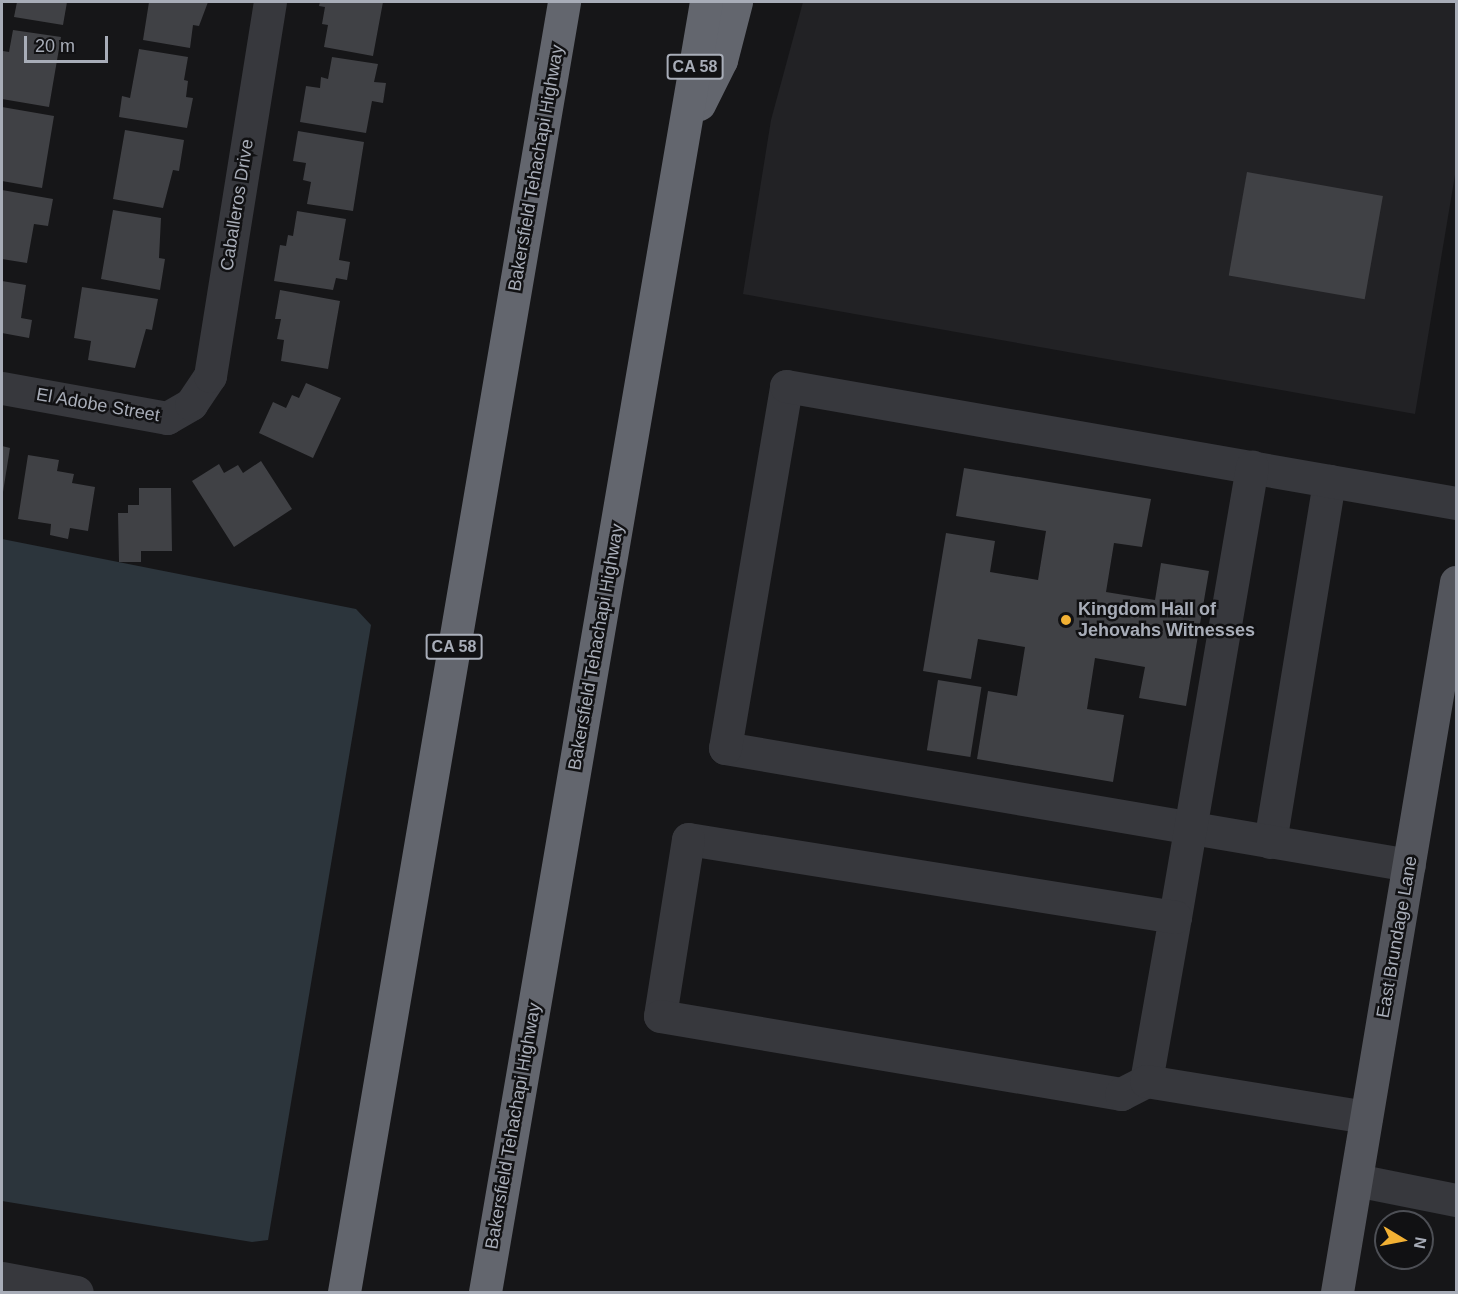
<!DOCTYPE html>
<html>
<head>
<meta charset="utf-8">
<style>
  body { margin:0 }
  #map { position:relative; width:1458px; height:1294px; overflow:hidden; background:#161618; font-family:Helvetica,sans-serif }
  div>[style] { position:absolute }
  .built>* { inset:0; background:#222225 }
  .water>* { inset:0; background:#2c353c }
  .building>* { inset:0; background:#404145; transform-origin:0 0 }
  .minor>* { height:33px; margin:-16.5px; padding:0 16.5px; transform-origin:16.5px; border-radius:16.5px; background:#37383d }
  .major>* { height:33px; margin:-16.5px; padding:0 16.5px; transform-origin:16.5px; border-radius:16.5px; background:#53555c }
  .highway>* { height:33px; margin:-16.5px; padding:0 16.5px; transform-origin:16.5px; border-radius:16.5px; background:#63666e }
  .dots>* { width:16px; height:16px; translate:-50% -50%; box-sizing:border-box; border:3px solid #111113; border-radius:50% }
  span { translate:-50% -50%; white-space:nowrap; text-align:center; line-height:1.15; -webkit-text-stroke:5px #111113; paint-order:stroke }
  .shield-label span { padding:2px 4px; background:#111113; border:2px solid; border-radius:4px; -webkit-text-stroke-width:0 }
  .shield-label { font-size:16px; color:#a8adb8; font-weight:700 }
  .street-label { font-size:18px; color:#a8adb8 }
  .poi-label { font-size:18px; color:#a8adb8; font-weight:700 }
  .left { translate:0 -50%; text-align:left }
  .frame { position:absolute; inset:0; border:3px solid #a8adb8; pointer-events:none }
  .north { position:absolute; left:1374px; top:1210px; width:60px; height:60px; box-sizing:border-box; background:#111113; border:2px solid #4d4f55; border-radius:50%; rotate:100deg; font-size:16px; font-weight:700; line-height:24px; text-align:center; color:#a8adb8 }
  .north::after { content:''; display:block; margin:auto; width:21px; height:27px; background:#f2b134; clip-path:polygon(50% 0,100% 100%,50% 72%,0 100%) }
  .scale { position:absolute; left:24px; top:36px; width:84px; height:27px; box-sizing:border-box; border:3px solid #a8adb8; border-top:0; padding-left:8px; font-size:18px; line-height:21px; white-space:nowrap; color:#a8adb8; -webkit-text-stroke:4px #111113; paint-order:stroke }
</style>
</head>
<body>
<div id="map">
  <div class="built">
    <div style="clip-path:polygon(803px 2px,1456px 2px,1456px 169px,1415px 414px,743px 294px,771px 120px)"></div>
  </div>
  <div class="water">
    <div style="clip-path:polygon(2px 539px,356px 609px,371px 625px,268px 1240px,252px 1242px,2px 1201px)"></div>
  </div>
  <div class="building">
    <div style="clip-path:polygon(17px 2px,67px 2px,63px 25px,14px 17px)"></div>
    <div style="clip-path:polygon(149px 2px,208px 2px,199px 26px,193px 25px,190px 48px,143px 40px)"></div>
    <div style="clip-path:polygon(320px 2px,383px 2px,373px 56px,324px 47px,328px 25px,322px 24px,325px 7px,319px 6px)"></div>
    <div style="clip-path:polygon(13px 30px,61px 37px,49px 107px,2px 99px,2px 58px,3px 51px,9px 52px)"></div>
    <div style="clip-path:polygon(139px 49px,188px 57px,184px 80px,188px 81px,186px 97px,193px 98px,187px 128px,119px 117px,122px 96px,130px 98px)"></div>
    <div style="clip-path:polygon(332px 57px,378px 64px,374px 82px,386px 83px,383px 103px,372px 101px,366px 133px,300px 122px,306px 86px,320px 88px,321px 77px,328px 79px)"></div>
    <div style="clip-path:polygon(2px 107px,54px 116px,42px 188px,2px 181px)"></div>
    <div style="clip-path:polygon(125px 130px,184px 140px,179px 171px,173px 170px,163px 208px,113px 199px)"></div>
    <div style="clip-path:polygon(298px 131px,364px 142px,353px 211px,307px 204px,311px 182px,303px 180px,306px 163px,293px 161px)"></div>
    <div style="left:1247px;top:172px;width:138px;height:105px;rotate:10deg"></div>
    <div style="clip-path:polygon(2px 190px,53px 199px,48px 226px,34px 224px,27px 263px,2px 259px)"></div>
    <div style="clip-path:polygon(113px 210px,161px 218px,159px 258px,165px 259px,160px 290px,101px 279px)"></div>
    <div style="clip-path:polygon(297px 211px,346px 219px,339px 260px,350px 262px,347px 280px,336px 278px,333px 290px,274px 281px,280px 245px,286px 246px,288px 235px,293px 236px)"></div>
    <div style="clip-path:polygon(2px 281px,26px 285px,21px 318px,32px 320px,29px 338px,2px 333px)"></div>
    <div style="clip-path:polygon(82px 287px,158px 299px,152px 330px,146px 329px,135px 368px,88px 360px,91px 341px,74px 338px)"></div>
    <div style="clip-path:polygon(280px 290px,340px 301px,328px 369px,281px 361px,284px 340px,277px 339px,281px 319px,275px 319px)"></div>
    <div style="clip-path:polygon(306px 383px,341px 398px,313px 458px,259px 433px,273px 402px,286px 408px,292px 395px,299px 398px)"></div>
    <div style="clip-path:polygon(2px 446px,10px 448px,3px 492px,2px 491px)"></div>
    <div style="clip-path:polygon(28px 455px,59px 460px,57px 471px,74px 474px,72px 483px,95px 487px,88px 531px,70px 528px,68px 539px,50px 535px,51px 524px,18px 519px)"></div>
    <div style="clip-path:polygon(261px 461px,292px 509px,234px 547px,192px 481px,219px 464px,224px 473px,238px 465px,243px 473px)"></div>
    <div style="clip-path:polygon(964px 468px,1151px 499px,1142px 547px,1114px 543px,1106px 592px,1155px 600px,1161px 563px,1209px 571px,1186px 706px,1139px 698px,1145px 667px,1095px 658px,1087px 709px,1124px 715px,1113px 782px,977px 759px,988px 691px,1017px 696px,1025px 647px,978px 639px,971px 679px,923px 671px,946px 533px,995px 541px,990px 572px,1038px 580px,1046px 531px,956px 516px)"></div>
    <div style="clip-path:polygon(139px 488px,171px 488px,172px 551px,141px 551px,141px 562px,119px 562px,118px 513px,128px 513px,128px 505px,139px 505px)"></div>
    <div style="left:938px;top:680px;width:44px;height:71px;rotate:9deg"></div>
  </div>
  <div class="minor">
    <div style="left:2px;top:388px;width:168px;rotate:10.3deg"></div>
    <div style="left:167px;top:418px;width:28px;rotate:-30deg"></div>
    <div style="left:191px;top:404px;width:34px;rotate:-56deg"></div>
    <div style="left:210px;top:376px;width:379px;rotate:-80.9deg"></div>
    <div style="left:1270px;top:842px;width:366px;rotate:-80.7deg"></div>
    <div style="left:1409px;top:865px;width:694px;rotate:-170.29deg"></div>
    <div style="left:725px;top:748px;width:367px;rotate:-80.4deg"></div>
    <div style="left:786px;top:386px;width:680px;rotate:9.91deg"></div>
    <div style="left:1175px;top:917px;width:457px;rotate:-80.3deg"></div>
    <div style="left:1146px;top:1081px;width:167px;rotate:-80deg"></div>
    <div style="left:1175px;top:917px;width:493px;rotate:-170.9deg"></div>
    <div style="left:688px;top:839px;width:179px;rotate:99deg"></div>
    <div style="left:660px;top:1016px;width:468px;rotate:9.6deg"></div>
    <div style="left:1121px;top:1094px;width:28px;rotate:-27deg"></div>
    <div style="left:1146px;top:1081px;width:223px;rotate:9.3deg"></div>
    <div style="left:1356px;top:1180px;width:102px;rotate:11.3deg"></div>
    <div style="left:2px;top:1278px;width:76px;rotate:10.6deg"></div>
  </div>
  <div class="major">
    <div style="left:1337px;top:1292px;width:720px;rotate:-80.49deg"></div>
  </div>
  <div class="highway">
    <div style="left:699px;top:104px;width:49px;rotate:-63.4deg"></div>
    <div style="left:721px;top:60px;width:60px;rotate:-75.5deg"></div>
    <div style="left:344px;top:1292px;width:1309px;rotate:-80.32deg"></div>
    <div style="left:485px;top:1292px;width:1309px;rotate:-80.28deg"></div>
  </div>
  <div class="dots">
    <div style="left:1066px;top:620px;background:#f2b134"></div>
  </div>
  <div class="shield-label">
    <span style="left:695px;top:67px">CA 58</span>
    <span style="left:454px;top:647px">CA 58</span>
  </div>
  <div class="street-label">
    <span style="left:536px;top:168px;rotate:-80deg">Bakersfield Tehachapi Highway</span>
    <span style="left:237px;top:205px;rotate:-81deg">Caballeros Drive</span>
    <span style="left:98px;top:405px;rotate:10deg">El Adobe Street</span>
    <span style="left:596px;top:647px;rotate:-80deg">Bakersfield Tehachapi Highway</span>
    <span style="left:1397px;top:937px;rotate:-80deg">East Brundage Lane</span>
    <span style="left:513px;top:1126px;rotate:-80deg">Bakersfield Tehachapi Highway</span>
  </div>
  <div class="poi-label">
    <span class="left" style="left:1078px;top:620px">Kingdom Hall of<br>Jehovahs Witnesses</span>
  </div>
  <div class="frame"></div>
  <div class="north">N</div>
  <div class="scale">20 m</div>
</div>
</body>
</html>
